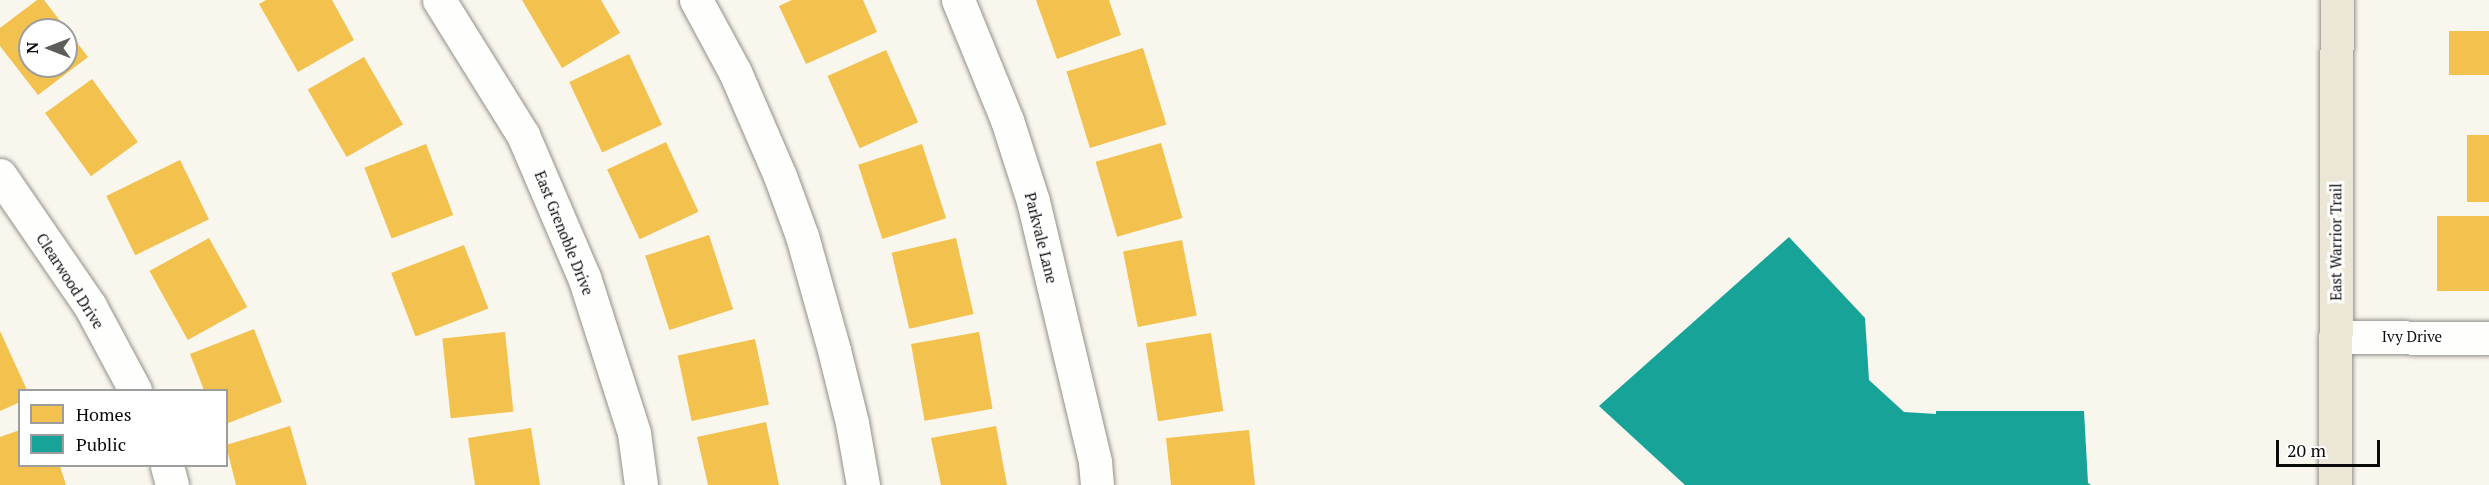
<!DOCTYPE html>
<html>
<head>
<meta charset="utf-8">
<style>
  body { margin:0 }
  #map { position:relative; width:2489px; height:485px; overflow:hidden; background:#f9f6ed; font-family:"PT Serif",serif }
  div>[style] { position:absolute }
  .homes>* { inset:0; background:#f2c14e; transform-origin:0 0 }
  .public>* { inset:0; background:#17a398 }
  .roads { filter:drop-shadow(0 0 2px #92908c) drop-shadow(0 0 2px #92908c) }
  .minor>* { height:33px; margin:-16.5px; padding:0 16.5px; transform-origin:16.5px; border-radius:16.5px; background:#fefefc }
  .major>* { height:33px; margin:-16.5px; padding:0 16.5px; transform-origin:16.5px; border-radius:16.5px; background:#ebe6d6 }
  span { translate:-50% -50%; white-space:nowrap; text-align:center; line-height:1.15; -webkit-text-stroke:6px #fff; paint-order:stroke }
  .street-label { font-size:15px; color:#0a0a0a }
  .legend { position:absolute; left:18px; top:389px; width:210px; height:78px; box-sizing:border-box; background:#fff; border:2px solid #9d9d9d; margin:0; padding:8px 10px; list-style:none; font-size:18px; color:#0a0a0a }
  .legend li { display:flex; align-items:center; gap:12px; height:30px }
  .legend b { width:30px; border:2px solid #9d9d9d }
  .north { position:absolute; left:18px; top:18px; width:60px; height:60px; box-sizing:border-box; background:#fff; border:2px solid #9d9d9d; border-radius:50%; rotate:270deg; font-size:16px; font-weight:700; line-height:24px; text-align:center; color:#0a0a0a }
  .north::after { content:''; display:block; margin:auto; width:21px; height:27px; background:#5e5d59; clip-path:polygon(50% 0,100% 100%,50% 72%,0 100%) }
  .scale { position:absolute; left:2276px; top:440px; width:104px; height:27px; box-sizing:border-box; border:3px solid #0a0a0a; border-top:0; padding-left:8px; font-size:18px; line-height:21px; white-space:nowrap; color:#0a0a0a; -webkit-text-stroke:4px #fff; paint-order:stroke }
</style>
</head>
<body>
<div id="map">
  <div class="homes">
    <div style="clip-path:polygon(evenodd,37px 0,44px 0,88px 57px,38px 95px,0 46px,0 28px,37px 0,30px 30px,66px 30px,66px 66px,30px 66px,30px 30px)"></div>
    <div style="clip-path:polygon(266px 0,332px 0,354px 40px,298px 72px,259px 4px)"></div>
    <div style="clip-path:polygon(522px 0,601px 0,620px 33px,562px 68px)"></div>
    <div style="clip-path:polygon(792px 0,863px 0,877px 32px,806px 64px,779px 6px)"></div>
    <div style="clip-path:polygon(1036px 0,1109px 0,1121px 35px,1057px 59px)"></div>
    <div style="left:2449px;top:31px;width:40px;height:44px"></div>
    <div style="left:1143px;top:48px;width:80px;height:80px;rotate:73deg"></div>
    <div style="left:886px;top:50px;width:79px;height:64px;rotate:66deg"></div>
    <div style="left:629px;top:54px;width:78px;height:66px;rotate:65deg"></div>
    <div style="left:364px;top:57px;width:78px;height:65px;rotate:60deg"></div>
    <div style="left:92px;top:79px;width:78px;height:58px;rotate:54deg"></div>
    <div style="left:2467px;top:135px;width:22px;height:67px"></div>
    <div style="left:666px;top:142px;width:77px;height:65px;rotate:65deg"></div>
    <div style="left:1161px;top:143px;width:78px;height:68px;rotate:74deg"></div>
    <div style="left:426px;top:144px;width:76px;height:66px;rotate:69deg"></div>
    <div style="left:922px;top:144px;width:78px;height:67px;rotate:72deg"></div>
    <div style="left:180px;top:160px;width:66px;height:82px;rotate:64deg"></div>
    <div style="left:2437px;top:216px;width:52px;height:75px"></div>
    <div style="left:709px;top:235px;width:78px;height:67px;rotate:72deg"></div>
    <div style="left:209px;top:238px;width:79px;height:68px;rotate:61deg"></div>
    <div style="left:956px;top:238px;width:78px;height:66px;rotate:77deg"></div>
    <div style="left:1182px;top:240px;width:77px;height:60px;rotate:79deg"></div>
    <div style="left:464px;top:245px;width:68px;height:78px;rotate:69deg"></div>
    <div style="clip-path:polygon(254px 329px,282px 402px,226px 424px,226px 390px,204px 390px,190px 354px)"></div>
    <div style="clip-path:polygon(0 331px,27px 390px,20px 390px,20px 402px,0 411px)"></div>
    <div style="left:505px;top:332px;width:80px;height:63px;rotate:84deg"></div>
    <div style="left:979px;top:332px;width:78px;height:69px;rotate:80deg"></div>
    <div style="left:1211px;top:333px;width:79px;height:66px;rotate:81deg"></div>
    <div style="left:755px;top:339px;width:67px;height:79px;rotate:78deg"></div>
    <div style="clip-path:polygon(766px 422px,779px 485px,708px 485px,697px 437px)"></div>
    <div style="clip-path:polygon(290px 426px,307px 485px,236px 485px,226px 445px)"></div>
    <div style="clip-path:polygon(996px 426px,1007px 485px,941px 485px,931px 438px)"></div>
    <div style="clip-path:polygon(531px 428px,540px 485px,475px 485px,468px 438px)"></div>
    <div style="clip-path:polygon(20px 430px,20px 466px,60px 466px,66px 485px,0 485px,0 437px)"></div>
    <div style="clip-path:polygon(1249px 430px,1255px 485px,1171px 485px,1166px 438px)"></div>
  </div>
  <div class="public">
    <div style="clip-path:polygon(1789px 237px,1865px 318px,1869px 380px,1904px 412px,1936px 414px,1936px 411px,2084px 411px,2088px 483px,2091px 485px,1685px 485px,1599px 406px)"></div>
  </div>
  <div class="roads">
    <div class="minor">
      <div style="left:439px;top:0;width:159px;rotate:58.1deg"></div>
      <div style="left:523px;top:135px;width:155px;rotate:66.8deg"></div>
      <div style="left:584px;top:277px;width:164px;rotate:72.2deg"></div>
      <div style="left:634px;top:433px;width:52px;rotate:82.3deg"></div>
      <div style="left:696px;top:0;width:82px;rotate:61.6deg"></div>
      <div style="left:735px;top:72px;width:113px;rotate:66.6deg"></div>
      <div style="left:780px;top:176px;width:64px;rotate:69.9deg"></div>
      <div style="left:802px;top:236px;width:118px;rotate:74.3deg"></div>
      <div style="left:834px;top:350px;width:75px;rotate:76.1deg"></div>
      <div style="left:852px;top:423px;width:63px;rotate:79.9deg"></div>
      <div style="left:958px;top:0;width:130px;rotate:67.8deg"></div>
      <div style="left:1007px;top:120px;width:85px;rotate:72.2deg"></div>
      <div style="left:1033px;top:201px;width:268px;rotate:76.6deg"></div>
      <div style="left:1095px;top:462px;width:23px;rotate:85deg"></div>
      <div style="left:0;top:175px;width:159px;rotate:55.5deg"></div>
      <div style="left:90px;top:306px;width:95px;rotate:61.8deg"></div>
      <div style="left:2335px;top:337px;width:154px;rotate:0.4deg"></div>
      <div style="left:167px;top:466px;width:20px;rotate:75deg"></div>
    </div>
    <div class="major">
      <div style="left:2335px;top:485px;width:485px;rotate:-89.8deg"></div>
    </div>
  </div>
  <div class="street-label">
    <span style="left:564px;top:233px;rotate:68deg">East Grenoble Drive</span>
    <span style="left:1041px;top:238px;rotate:76deg">Parkvale Lane</span>
    <span style="left:2336px;top:242px;rotate:-90deg">East Warrior Trail</span>
    <span style="left:70px;top:281px;rotate:57deg">Clearwood Drive</span>
    <span style="left:2412px;top:337px">Ivy Drive</span>
  </div>
  <ul class="legend">
  <li><b style="height:16px;background:#f2c14e"></b>Homes</li>
  <li><b style="height:16px;background:#17a398"></b>Public</li>
  </ul>
  <div class="north">N</div>
  <div class="scale">20 m</div>
</div>
</body>
</html>
